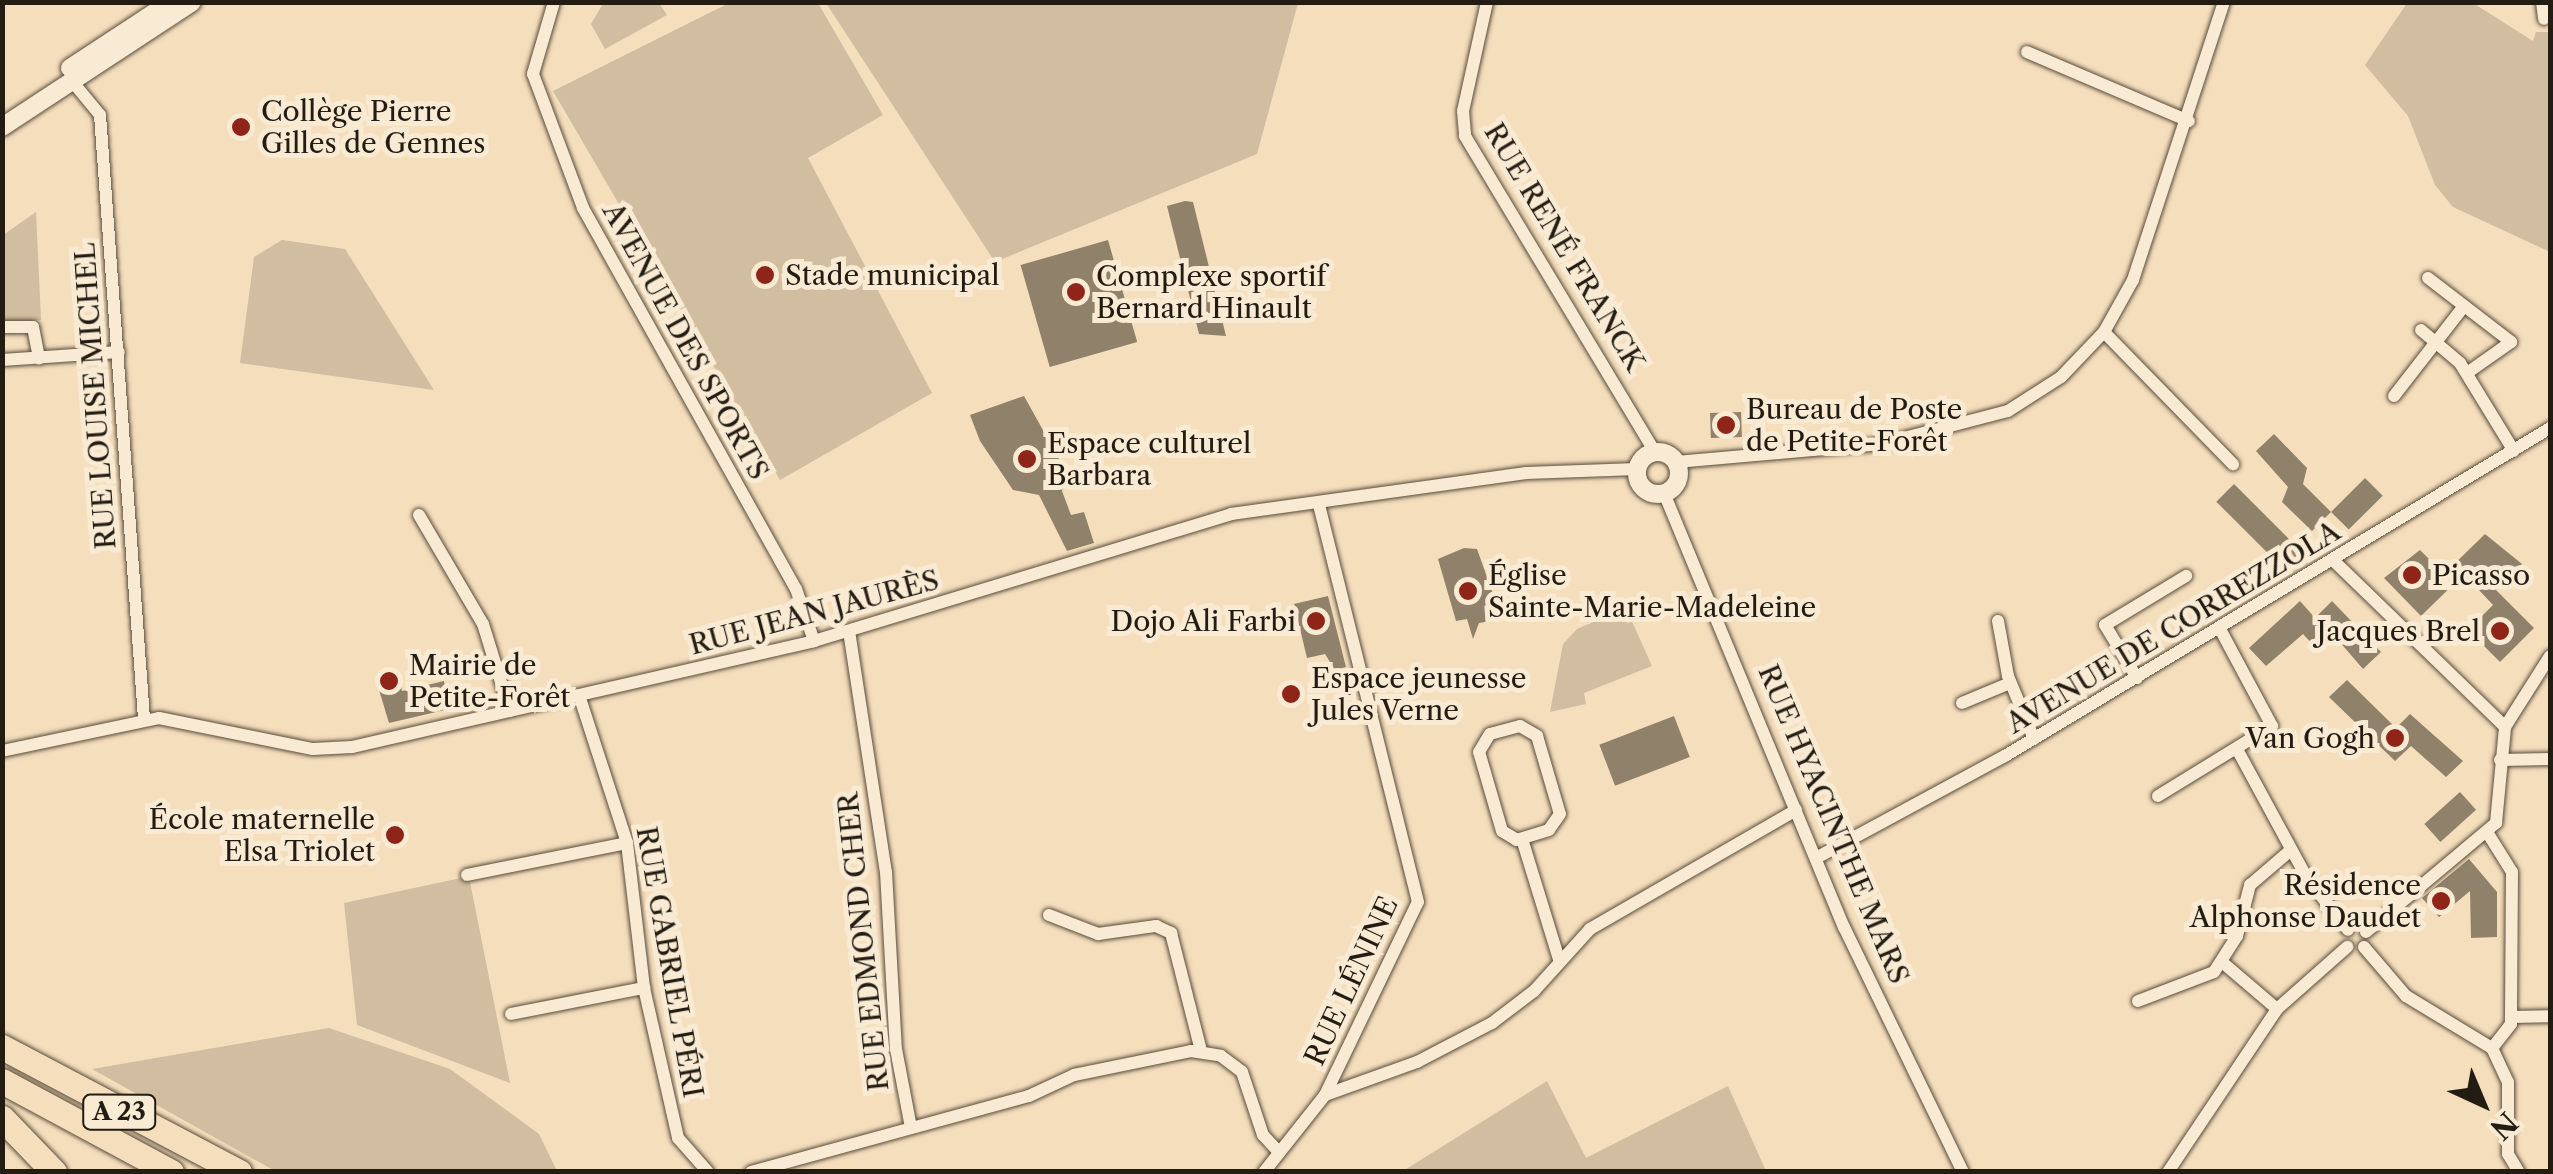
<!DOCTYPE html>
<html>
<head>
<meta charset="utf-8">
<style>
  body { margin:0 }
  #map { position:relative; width:2553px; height:1174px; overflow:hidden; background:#f5debc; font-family:"Libre Caslon Text",serif }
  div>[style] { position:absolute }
  .green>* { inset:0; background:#d1bd9f }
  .building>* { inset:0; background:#90816a; transform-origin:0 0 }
  .roads { filter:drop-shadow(0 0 2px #584c3c) drop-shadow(0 0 2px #584c3c) }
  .street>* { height:12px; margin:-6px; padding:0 6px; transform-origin:6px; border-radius:6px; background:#f8ead3 }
  .secondary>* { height:18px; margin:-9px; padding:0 9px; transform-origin:9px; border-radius:9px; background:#f8ead3 }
  .secondary>.ring { margin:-9px; padding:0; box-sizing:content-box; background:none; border:18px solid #f8ead3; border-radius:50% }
  .highway>* { height:25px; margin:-12.5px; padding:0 12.5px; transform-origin:12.5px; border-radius:12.5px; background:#f5debc }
  .dots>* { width:28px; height:28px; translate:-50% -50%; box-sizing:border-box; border:5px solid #f8ead3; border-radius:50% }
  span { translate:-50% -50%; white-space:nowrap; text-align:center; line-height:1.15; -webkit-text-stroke:10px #f8ead3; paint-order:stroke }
  .shield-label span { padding:2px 8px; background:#f8ead3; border:2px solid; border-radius:8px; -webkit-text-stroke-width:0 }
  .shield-label { font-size:25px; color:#231c12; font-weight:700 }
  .poi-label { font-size:28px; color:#231c12 }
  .left { translate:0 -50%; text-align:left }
  .right { translate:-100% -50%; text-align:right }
  .street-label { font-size:28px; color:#231c12 }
  .frame { position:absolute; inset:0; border:5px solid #231c12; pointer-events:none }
  .north { position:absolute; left:2433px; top:1054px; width:100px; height:100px; -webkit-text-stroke:8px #f8ead3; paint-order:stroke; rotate:136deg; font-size:28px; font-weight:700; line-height:40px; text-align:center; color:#231c12 }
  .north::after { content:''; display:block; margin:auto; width:35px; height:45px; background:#231c12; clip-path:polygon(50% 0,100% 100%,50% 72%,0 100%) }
</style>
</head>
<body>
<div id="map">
  <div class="green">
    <div style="clip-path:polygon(604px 2px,659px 3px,667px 15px,605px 49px,591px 24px)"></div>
    <div style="clip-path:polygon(729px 3px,818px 3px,883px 115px,808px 158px,932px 393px,780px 480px,553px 91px)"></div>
    <div style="clip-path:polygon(826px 3px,1298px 3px,1257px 154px,995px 262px)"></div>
    <div style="clip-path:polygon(2407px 3px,2473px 3px,2533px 41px,2536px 32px,2550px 32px,2550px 252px,2453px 207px,2435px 185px,2408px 116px,2365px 65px)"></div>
    <div style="clip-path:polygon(36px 212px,41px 320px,3px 323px,3px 235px)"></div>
    <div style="clip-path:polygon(282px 240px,345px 249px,434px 390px,240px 363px,254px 257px)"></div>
    <div style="clip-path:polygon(1626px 608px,1652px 666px,1584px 693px,1586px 704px,1550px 712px,1563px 644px,1577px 629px)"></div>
    <div style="clip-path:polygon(461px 878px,470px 882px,510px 1083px,357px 1025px,344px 903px)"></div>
    <div style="clip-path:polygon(329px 1028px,450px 1069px,539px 1134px,557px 1171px,275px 1171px,92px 1069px)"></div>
    <div style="clip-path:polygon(1547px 1081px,1586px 1158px,1728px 1086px,1766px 1171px,1403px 1171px)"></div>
  </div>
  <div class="building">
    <div style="clip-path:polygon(1185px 201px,1193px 202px,1226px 336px,1199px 334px,1167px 206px)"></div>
    <div style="left:1108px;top:240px;width:106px;height:91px;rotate:74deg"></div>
    <div style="clip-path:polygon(1024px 396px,1069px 477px,1062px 491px,1071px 515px,1084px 512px,1094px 543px,1067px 551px,1039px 495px,1013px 490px,980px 441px,970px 415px)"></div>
    <div style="left:1741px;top:412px;width:25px;height:31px;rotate:88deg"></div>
    <div style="clip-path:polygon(2274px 434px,2307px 468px,2303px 484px,2331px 512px,2312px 531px,2282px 502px,2288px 487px,2256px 451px)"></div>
    <div style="left:2365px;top:478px;width:25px;height:48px;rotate:45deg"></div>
    <div style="left:2234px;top:484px;width:95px;height:25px;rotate:45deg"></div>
    <div style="clip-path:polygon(2485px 534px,2522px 564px,2496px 590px,2534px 628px,2500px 662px,2468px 630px,2493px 605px,2464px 574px,2421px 616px,2384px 578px,2420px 550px,2444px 574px)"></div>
    <div style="clip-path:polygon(1464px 548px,1477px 549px,1502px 619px,1479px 623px,1473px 639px,1467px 619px,1456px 621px,1438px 559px)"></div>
    <div style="clip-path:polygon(1328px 596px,1346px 667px,1335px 670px,1325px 654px,1307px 658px,1294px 604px)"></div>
    <div style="clip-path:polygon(2300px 601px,2315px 618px,2332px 601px,2381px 652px,2363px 669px,2332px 633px,2316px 648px,2303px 634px,2266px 666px,2249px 648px)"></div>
    <div style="clip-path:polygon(398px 674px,402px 691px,444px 681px,449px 709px,389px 723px,376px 680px)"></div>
    <div style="clip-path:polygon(2347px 680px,2396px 728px,2410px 714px,2463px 761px,2446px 777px,2411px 746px,2395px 761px,2329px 697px)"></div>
    <div style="left:1674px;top:716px;width:44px;height:80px;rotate:69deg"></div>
    <div style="left:2460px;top:792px;width:24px;height:48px;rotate:48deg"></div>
    <div style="clip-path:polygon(2469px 859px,2497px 892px,2497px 937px,2471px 938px,2470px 891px,2439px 917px,2422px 898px)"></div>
  </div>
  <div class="roads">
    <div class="street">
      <div style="left:554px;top:2px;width:75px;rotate:106.3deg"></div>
      <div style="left:533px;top:74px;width:143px;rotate:69.5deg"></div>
      <div style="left:583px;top:208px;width:436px;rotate:60.8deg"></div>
      <div style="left:796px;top:589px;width:55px;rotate:70.9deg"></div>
      <div style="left:1487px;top:2px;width:112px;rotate:102.4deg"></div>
      <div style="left:1463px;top:111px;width:25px;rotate:85deg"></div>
      <div style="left:1465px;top:136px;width:369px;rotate:59deg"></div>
      <div style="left:2542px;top:2px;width:17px;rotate:83deg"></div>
      <div style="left:2027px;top:52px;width:176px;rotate:23.1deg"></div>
      <div style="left:72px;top:81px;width:44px;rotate:50.5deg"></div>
      <div style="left:100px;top:115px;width:606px;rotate:85.83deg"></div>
      <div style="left:2428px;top:278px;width:105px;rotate:37.6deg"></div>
      <div style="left:2511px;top:342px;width:54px;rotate:144.8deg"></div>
      <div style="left:2px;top:327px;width:31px"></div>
      <div style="left:33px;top:327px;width:32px;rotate:79deg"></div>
      <div style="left:2421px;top:330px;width:51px;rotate:40.2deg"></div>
      <div style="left:2460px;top:363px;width:103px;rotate:58.5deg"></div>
      <div style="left:2104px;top:332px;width:185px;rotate:45.7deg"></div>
      <div style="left:2px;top:360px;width:117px;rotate:-3.9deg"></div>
      <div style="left:2394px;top:396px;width:114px;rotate:-52.1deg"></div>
      <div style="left:1676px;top:462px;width:206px;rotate:-5deg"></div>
      <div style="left:1881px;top:444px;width:131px;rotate:-14.6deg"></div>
      <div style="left:2008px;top:411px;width:63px;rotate:-32.7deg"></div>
      <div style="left:2061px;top:377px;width:62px;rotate:-46.3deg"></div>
      <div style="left:2104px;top:332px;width:60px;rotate:-60.9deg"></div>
      <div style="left:2133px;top:280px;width:293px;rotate:-71.9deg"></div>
      <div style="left:1664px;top:493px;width:470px;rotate:67.5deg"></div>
      <div style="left:1844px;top:927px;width:272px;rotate:64.1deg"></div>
      <div style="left:419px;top:515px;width:126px;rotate:59.6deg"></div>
      <div style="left:483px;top:624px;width:91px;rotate:72.8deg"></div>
      <div style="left:2335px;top:562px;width:237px;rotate:44.1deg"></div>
      <div style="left:1998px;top:621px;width:56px;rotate:79.7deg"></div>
      <div style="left:2008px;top:676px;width:68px;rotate:67.6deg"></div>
      <div style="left:849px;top:631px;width:244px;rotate:81.3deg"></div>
      <div style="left:886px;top:872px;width:177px;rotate:86.8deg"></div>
      <div style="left:896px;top:1049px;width:80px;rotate:79.2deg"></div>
      <div style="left:2137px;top:678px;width:62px;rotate:-121.1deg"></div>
      <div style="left:2105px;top:625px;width:95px;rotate:-31.2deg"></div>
      <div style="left:579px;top:695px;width:156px;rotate:72deg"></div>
      <div style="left:627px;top:843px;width:146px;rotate:83.3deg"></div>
      <div style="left:644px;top:988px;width:154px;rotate:77.2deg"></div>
      <div style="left:678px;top:1138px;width:45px;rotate:48.6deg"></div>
      <div style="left:1962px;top:703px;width:52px;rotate:-22.6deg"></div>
      <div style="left:1520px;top:726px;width:20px;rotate:30deg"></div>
      <div style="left:1537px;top:736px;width:81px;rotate:73.6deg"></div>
      <div style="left:1560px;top:814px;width:19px;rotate:125deg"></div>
      <div style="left:1549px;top:830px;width:34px;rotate:163deg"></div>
      <div style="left:1517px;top:840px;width:17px;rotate:-149deg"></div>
      <div style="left:1502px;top:831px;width:82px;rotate:-106.2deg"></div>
      <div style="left:1479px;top:752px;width:21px;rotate:-59deg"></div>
      <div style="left:1490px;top:734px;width:31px;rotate:-15deg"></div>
      <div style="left:2px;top:751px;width:160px;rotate:-11.9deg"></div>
      <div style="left:159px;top:718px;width:157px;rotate:11.4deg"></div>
      <div style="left:313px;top:749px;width:39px;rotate:-3deg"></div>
      <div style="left:352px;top:747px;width:474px;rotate:-12.9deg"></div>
      <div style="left:814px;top:641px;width:436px;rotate:-16.9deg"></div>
      <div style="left:1231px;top:514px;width:298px;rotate:-7.9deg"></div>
      <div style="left:1526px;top:473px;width:111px;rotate:-2.1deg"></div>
      <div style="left:2238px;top:751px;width:145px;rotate:61.5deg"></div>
      <div style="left:2307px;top:878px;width:66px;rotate:51.7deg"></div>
      <div style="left:2500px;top:760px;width:50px;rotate:-1.1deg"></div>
      <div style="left:2158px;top:796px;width:134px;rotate:-31.6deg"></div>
      <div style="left:2272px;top:726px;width:110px;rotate:-118.2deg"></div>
      <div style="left:2487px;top:832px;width:47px;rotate:58deg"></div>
      <div style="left:2512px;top:872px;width:152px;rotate:90.4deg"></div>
      <div style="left:2511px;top:1024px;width:31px;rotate:128deg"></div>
      <div style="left:1522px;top:839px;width:126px;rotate:72.9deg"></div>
      <div style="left:1816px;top:858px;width:215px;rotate:-28.4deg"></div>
      <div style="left:2005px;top:756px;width:636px;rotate:-31.04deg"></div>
      <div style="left:467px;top:875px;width:163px;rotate:-11.3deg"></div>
      <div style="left:1049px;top:915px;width:53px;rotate:21.2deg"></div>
      <div style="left:1098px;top:934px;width:59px;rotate:-7.9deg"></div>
      <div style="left:1156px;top:926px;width:17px;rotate:25deg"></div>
      <div style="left:1171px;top:933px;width:122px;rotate:75.7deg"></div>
      <div style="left:2366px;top:932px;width:170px;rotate:-40deg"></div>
      <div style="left:2496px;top:823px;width:96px;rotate:-84.6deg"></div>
      <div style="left:2505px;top:727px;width:84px;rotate:-57.6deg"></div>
      <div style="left:2364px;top:947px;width:65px;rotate:49.4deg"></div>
      <div style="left:2406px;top:996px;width:100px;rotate:31.2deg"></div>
      <div style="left:2222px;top:962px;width:72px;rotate:40.5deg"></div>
      <div style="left:2138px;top:1001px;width:81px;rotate:-20.9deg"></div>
      <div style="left:2214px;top:972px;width:43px;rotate:-57.4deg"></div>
      <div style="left:2237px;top:936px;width:53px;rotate:-75.7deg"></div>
      <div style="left:2250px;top:885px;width:54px;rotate:-40.5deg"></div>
      <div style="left:511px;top:1014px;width:136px;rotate:-11.1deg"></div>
      <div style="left:2511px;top:1017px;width:39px;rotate:-1deg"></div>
      <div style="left:2492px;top:1048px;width:38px;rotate:65deg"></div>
      <div style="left:2508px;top:1082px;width:72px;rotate:90deg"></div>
      <div style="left:2508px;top:1154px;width:21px;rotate:59deg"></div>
      <div style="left:1325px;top:1095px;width:98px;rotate:-19.7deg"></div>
      <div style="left:1417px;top:1062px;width:85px;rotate:-27.5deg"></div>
      <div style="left:1492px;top:1023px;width:53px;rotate:-37.3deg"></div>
      <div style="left:1534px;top:991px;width:84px;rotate:-47.9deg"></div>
      <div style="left:1590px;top:929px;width:238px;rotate:-30deg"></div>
      <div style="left:751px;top:1172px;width:288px;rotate:-15.3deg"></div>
      <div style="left:1029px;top:1096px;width:50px;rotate:-25deg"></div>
      <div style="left:1074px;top:1075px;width:119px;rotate:-11.6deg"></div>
      <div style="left:1191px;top:1051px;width:30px;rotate:9deg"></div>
      <div style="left:1221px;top:1056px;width:26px;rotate:37deg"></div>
      <div style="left:1242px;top:1072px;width:66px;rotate:71.6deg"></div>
      <div style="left:1263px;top:1135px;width:23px;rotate:47deg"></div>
      <div style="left:1264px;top:1172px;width:98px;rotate:-51.6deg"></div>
      <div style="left:1325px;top:1095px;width:214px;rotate:-64.3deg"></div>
      <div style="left:1418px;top:902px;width:412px;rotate:-104deg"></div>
      <div style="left:2168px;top:1172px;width:196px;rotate:-56.2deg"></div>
      <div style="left:2277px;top:1009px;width:94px;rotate:-41.5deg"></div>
    </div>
    <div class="secondary">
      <div style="left:70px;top:68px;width:118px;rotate:-33.3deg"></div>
      <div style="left:2px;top:127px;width:227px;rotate:-33.3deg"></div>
      <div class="ring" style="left:1637px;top:452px;width:24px;height:24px"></div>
    </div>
    <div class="highway">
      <div style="left:2px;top:1047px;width:268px;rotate:27.8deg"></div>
      <div style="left:2px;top:1081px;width:192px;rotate:28.3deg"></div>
      <div style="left:2px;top:1118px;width:75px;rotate:46.1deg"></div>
    </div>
  </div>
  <div class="dots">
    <div style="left:241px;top:127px;background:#8f2418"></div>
    <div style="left:765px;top:275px;background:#8f2418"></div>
    <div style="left:1076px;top:292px;background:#8f2418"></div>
    <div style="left:1726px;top:425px;background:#8f2418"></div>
    <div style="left:1027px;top:459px;background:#8f2418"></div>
    <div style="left:2412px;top:575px;background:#8f2418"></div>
    <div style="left:1468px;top:591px;background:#8f2418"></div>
    <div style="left:1316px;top:621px;background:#8f2418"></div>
    <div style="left:2500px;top:631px;background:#8f2418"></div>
    <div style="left:389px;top:681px;background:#8f2418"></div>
    <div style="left:1291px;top:694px;background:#8f2418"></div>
    <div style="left:2395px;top:738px;background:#8f2418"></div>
    <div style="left:395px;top:835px;background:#8f2418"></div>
    <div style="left:2441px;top:901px;background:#8f2418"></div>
  </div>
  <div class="shield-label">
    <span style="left:119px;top:1112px">A 23</span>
  </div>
  <div class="poi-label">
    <span class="left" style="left:261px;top:127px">Collège Pierre<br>Gilles de Gennes</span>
    <span class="left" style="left:785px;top:275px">Stade municipal</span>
    <span class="left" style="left:1096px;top:292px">Complexe sportif<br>Bernard Hinault</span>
    <span class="left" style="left:1746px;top:425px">Bureau de Poste<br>de Petite-Forêt</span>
    <span class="left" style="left:1047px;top:459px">Espace culturel<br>Barbara</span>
    <span class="left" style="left:1488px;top:591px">Église<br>Sainte-Marie-Madeleine</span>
    <span class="left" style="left:2432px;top:575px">Picasso</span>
    <span class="right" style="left:1296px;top:621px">Dojo Ali Farbi</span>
    <span class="right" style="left:2480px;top:631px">Jacques Brel</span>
    <span class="left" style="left:409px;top:681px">Mairie de<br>Petite-Forêt</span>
    <span class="left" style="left:1311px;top:694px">Espace jeunesse<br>Jules Verne</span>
    <span class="right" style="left:2375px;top:738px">Van Gogh</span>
    <span class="right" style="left:375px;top:835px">École maternelle<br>Elsa Triolet</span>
    <span class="right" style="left:2421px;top:901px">Résidence<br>Alphonse Daudet</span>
  </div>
  <div class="street-label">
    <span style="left:1565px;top:247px;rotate:59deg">RUE RENÉ FRANCK</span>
    <span style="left:686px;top:341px;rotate:61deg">AVENUE DES SPORTS</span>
    <span style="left:95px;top:396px;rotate:-94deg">RUE LOUISE MICHEL</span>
    <span style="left:814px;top:612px;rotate:-15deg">RUE JEAN JAURÈS</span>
    <span style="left:2173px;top:627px;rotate:-31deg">AVENUE DE CORREZZOLA</span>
    <span style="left:1834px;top:824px;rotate:67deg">RUE HYACINTHE MARS</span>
    <span style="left:863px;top:942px;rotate:-96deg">RUE EDMOND CHER</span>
    <span style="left:670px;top:962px;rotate:80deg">RUE GABRIEL PÉRI</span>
    <span style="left:1351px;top:981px;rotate:-65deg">RUE LÉNINE</span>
  </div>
  <div class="frame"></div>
  <div class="north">N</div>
</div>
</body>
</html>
